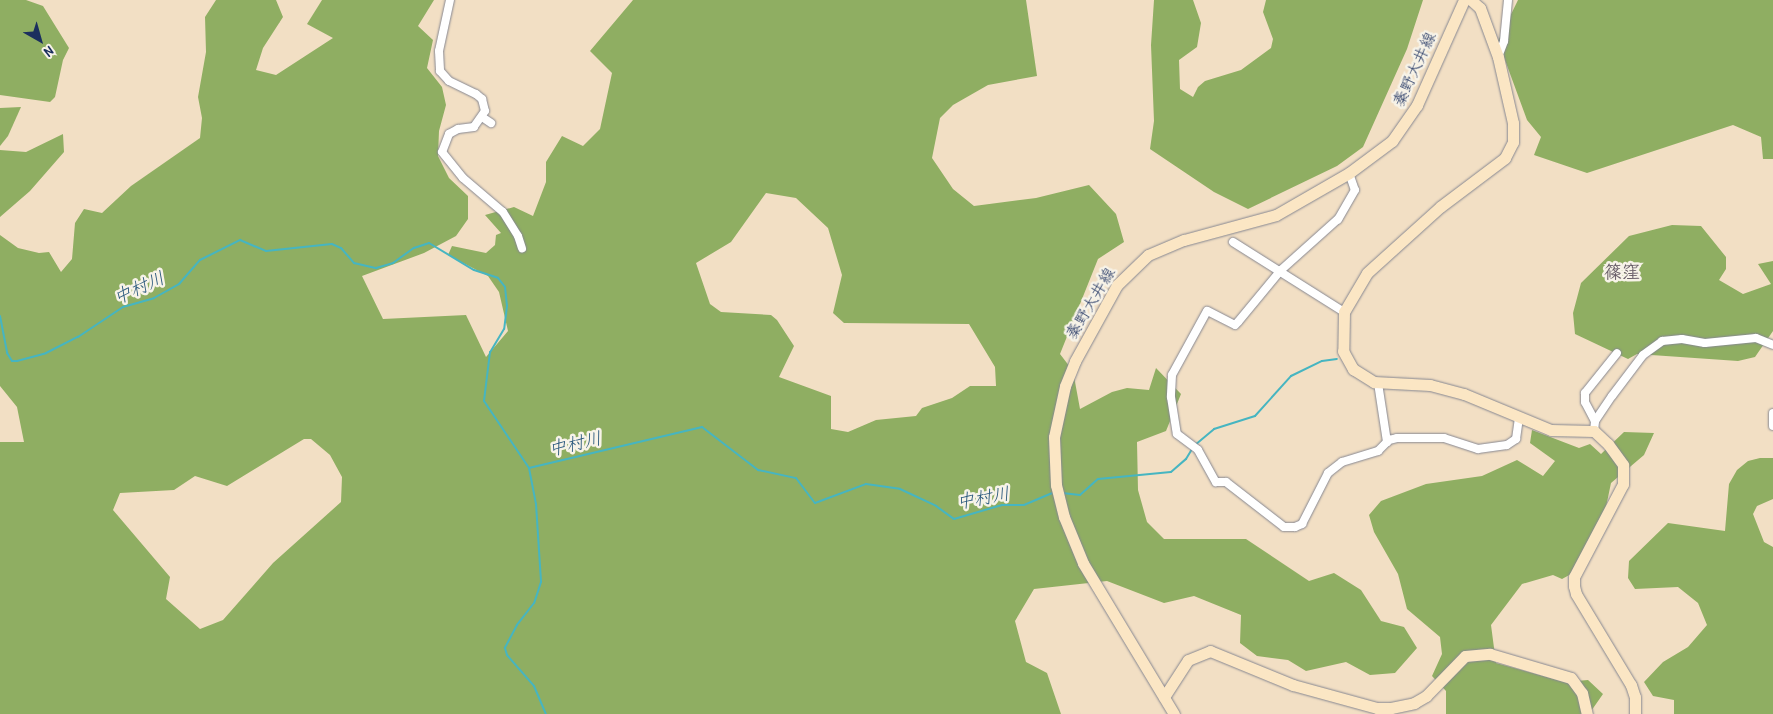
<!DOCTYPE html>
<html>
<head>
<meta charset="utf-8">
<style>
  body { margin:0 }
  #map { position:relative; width:1773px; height:714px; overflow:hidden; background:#f2dfc4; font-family:"Patrick Hand","Klee One",sans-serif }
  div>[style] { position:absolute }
  .forest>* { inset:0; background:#8fae62 }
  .stream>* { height:2px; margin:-1px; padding:0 1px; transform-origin:1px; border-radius:1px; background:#46b5c1 }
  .roads { filter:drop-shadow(0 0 1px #868791) drop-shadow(0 0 1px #868791) }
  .street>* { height:8px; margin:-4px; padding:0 4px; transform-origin:4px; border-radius:4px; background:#fff }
  .secondary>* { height:11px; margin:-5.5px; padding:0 5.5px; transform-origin:5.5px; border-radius:5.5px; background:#fbe6c4 }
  span { translate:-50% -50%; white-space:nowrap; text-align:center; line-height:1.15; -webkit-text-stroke:5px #f7f3e8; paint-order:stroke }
  .street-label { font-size:16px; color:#1b2f5e }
  .neighbourhood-label { font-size:18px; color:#665b66; font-weight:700 }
  .water-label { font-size:18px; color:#28577c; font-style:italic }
  .north { position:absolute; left:15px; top:15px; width:50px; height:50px; -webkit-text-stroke:4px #f7f3e8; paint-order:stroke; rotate:142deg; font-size:14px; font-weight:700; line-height:20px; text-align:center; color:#1b2f5e }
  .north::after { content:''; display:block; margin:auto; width:18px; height:22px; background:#1b2f5e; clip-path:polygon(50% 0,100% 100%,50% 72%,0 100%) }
</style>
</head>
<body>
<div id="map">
  <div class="forest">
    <div style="clip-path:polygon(0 0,26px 0,43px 6px,69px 48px,63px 60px,55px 97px,50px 102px,0 95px)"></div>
    <div style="clip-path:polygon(evenodd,216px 0,276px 0,283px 17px,263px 48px,256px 70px,276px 75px,333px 38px,307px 24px,322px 0,434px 0,418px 26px,433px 40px,427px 68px,442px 87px,446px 105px,439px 131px,438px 156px,449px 178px,468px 196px,468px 219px,456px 236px,424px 253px,362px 276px,383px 319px,466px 315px,486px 357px,508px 331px,499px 292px,488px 276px,448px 255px,452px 246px,486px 253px,495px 245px,496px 235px,501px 233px,485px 215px,514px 207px,533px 216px,546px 182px,546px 162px,562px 136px,583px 146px,600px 129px,612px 73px,590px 51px,633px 0,1026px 0,1037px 76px,988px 85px,953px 105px,940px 118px,932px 158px,953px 189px,974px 206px,1036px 198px,1089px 185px,1116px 214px,1124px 242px,1098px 259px,1060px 354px,1073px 371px,1080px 409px,1112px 392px,1127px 388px,1149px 390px,1156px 368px,1181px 394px,1166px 431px,1137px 442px,1138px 490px,1147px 522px,1164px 539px,1246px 539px,1309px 581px,1334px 573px,1361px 590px,1381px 621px,1404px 627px,1417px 648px,1395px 673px,1370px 675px,1346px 662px,1306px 671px,1288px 660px,1257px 656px,1240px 643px,1241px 615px,1194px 596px,1164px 603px,1107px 581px,1034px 589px,1015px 621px,1026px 662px,1047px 673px,1061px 714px,0 714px,0 442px,24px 442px,17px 407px,0 386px,0 235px,18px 248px,39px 253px,49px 252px,61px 272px,72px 259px,75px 223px,84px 209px,102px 213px,131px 186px,200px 138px,202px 118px,198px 97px,206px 52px,205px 17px,216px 0,766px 193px,796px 198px,828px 228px,842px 275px,833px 313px,844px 323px,969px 324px,995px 367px,996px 386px,970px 386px,952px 398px,922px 408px,916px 416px,876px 420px,848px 432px,831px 429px,831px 396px,779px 377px,794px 346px,777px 320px,771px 315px,721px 312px,710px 304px,696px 263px,731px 242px,766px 193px,216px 0,304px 439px,311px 439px,330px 455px,342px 477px,341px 502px,273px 563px,223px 620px,200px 629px,166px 599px,170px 577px,113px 510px,120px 493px,174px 490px,195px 476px,227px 486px,304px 439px)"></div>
    <div style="clip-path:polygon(1154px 0,1193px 0,1201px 23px,1197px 47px,1179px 60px,1180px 89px,1193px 97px,1198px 87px,1205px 81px,1241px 70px,1271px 48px,1273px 39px,1263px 12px,1266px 0,1423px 0,1407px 49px,1363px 147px,1337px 166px,1248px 209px,1214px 192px,1150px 149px,1154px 121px,1151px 45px)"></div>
    <div style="clip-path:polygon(1518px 0,1773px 0,1773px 159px,1763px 159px,1761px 137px,1733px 125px,1587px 173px,1534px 155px,1541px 137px,1527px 120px,1498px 41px)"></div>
    <div style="clip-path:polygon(21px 107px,8px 136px,0 146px,0 108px)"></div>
    <div style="clip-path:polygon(63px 134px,64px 152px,30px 191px,0 217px,0 150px,26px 152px)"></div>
    <div style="clip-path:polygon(1672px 225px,1701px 226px,1726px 257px,1726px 269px,1719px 280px,1743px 294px,1771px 284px,1758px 264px,1773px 261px,1773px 331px,1755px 357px,1738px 361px,1637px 354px,1628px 359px,1575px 334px,1573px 313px,1581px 283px,1629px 236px)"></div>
    <div style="clip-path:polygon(1532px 430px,1579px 448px,1590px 444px,1601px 454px,1624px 432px,1654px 433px,1644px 455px,1611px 483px,1606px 507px,1573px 573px,1562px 579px,1553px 575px,1522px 584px,1491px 625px,1496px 663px,1565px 682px,1588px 680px,1603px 694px,1589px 714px,1446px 714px,1446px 691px,1432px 676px,1442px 654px,1440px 637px,1407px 609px,1398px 574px,1374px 532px,1369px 515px,1381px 501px,1426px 484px,1482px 476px,1517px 460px,1543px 476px,1555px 461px,1530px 443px)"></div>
    <div style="clip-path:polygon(1760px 458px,1773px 458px,1773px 499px,1757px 506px,1753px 514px,1764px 542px,1773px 547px,1773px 714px,1674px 714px,1674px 700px,1653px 696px,1644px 682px,1663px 662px,1688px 647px,1707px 625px,1698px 603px,1678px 587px,1635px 589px,1628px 578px,1629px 561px,1668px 523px,1725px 531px,1729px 484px,1737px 470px,1748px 461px)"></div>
  </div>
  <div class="stream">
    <div style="left:0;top:316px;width:38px;rotate:79deg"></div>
    <div style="left:7px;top:353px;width:9px;rotate:58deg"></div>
    <div style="left:12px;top:361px;width:5px"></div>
    <div style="left:17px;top:361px;width:30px;rotate:-15deg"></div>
    <div style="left:46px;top:353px;width:36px;rotate:-27deg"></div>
    <div style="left:78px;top:337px;width:54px;rotate:-33.7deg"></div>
    <div style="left:123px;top:307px;width:32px;rotate:-16deg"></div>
    <div style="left:154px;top:298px;width:29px;rotate:-29deg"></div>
    <div style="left:179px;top:284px;width:32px;rotate:-49deg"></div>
    <div style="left:200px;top:260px;width:45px;rotate:-26.6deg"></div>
    <div style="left:240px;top:240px;width:28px;rotate:23deg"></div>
    <div style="left:266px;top:251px;width:66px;rotate:-6.1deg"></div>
    <div style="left:332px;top:244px;width:10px;rotate:24deg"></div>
    <div style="left:341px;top:248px;width:20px;rotate:49deg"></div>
    <div style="left:354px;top:263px;width:23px;rotate:13deg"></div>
    <div style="left:376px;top:268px;width:18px;rotate:-16deg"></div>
    <div style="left:393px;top:263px;width:26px;rotate:-36deg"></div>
    <div style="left:414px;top:248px;width:16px;rotate:-18deg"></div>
    <div style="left:429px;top:243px;width:52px;rotate:31deg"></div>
    <div style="left:474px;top:270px;width:25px;rotate:18deg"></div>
    <div style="left:498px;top:278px;width:11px;rotate:52deg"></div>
    <div style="left:505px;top:287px;width:19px;rotate:84deg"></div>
    <div style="left:507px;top:306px;width:23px;rotate:97deg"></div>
    <div style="left:504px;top:329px;width:27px;rotate:121deg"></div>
    <div style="left:490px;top:352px;width:49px;rotate:97deg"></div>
    <div style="left:484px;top:401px;width:81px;rotate:56.1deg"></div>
    <div style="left:529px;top:468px;width:178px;rotate:-13.3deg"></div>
    <div style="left:702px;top:427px;width:71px;rotate:37.5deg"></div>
    <div style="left:758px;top:470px;width:39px;rotate:12deg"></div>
    <div style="left:796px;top:478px;width:31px;rotate:53deg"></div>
    <div style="left:815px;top:503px;width:54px;rotate:-20.4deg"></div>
    <div style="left:866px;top:484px;width:34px;rotate:8deg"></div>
    <div style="left:900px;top:489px;width:40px;rotate:25deg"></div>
    <div style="left:936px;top:506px;width:22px;rotate:36deg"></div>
    <div style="left:954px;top:519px;width:50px;rotate:-16.3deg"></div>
    <div style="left:1002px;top:505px;width:22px"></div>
    <div style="left:1024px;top:505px;width:30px;rotate:-23deg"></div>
    <div style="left:1195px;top:445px;width:25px;rotate:-40deg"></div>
    <div style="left:1214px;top:429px;width:43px;rotate:-17.6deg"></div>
    <div style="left:1255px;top:416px;width:54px;rotate:-48deg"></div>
    <div style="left:1291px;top:376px;width:34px;rotate:-26deg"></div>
    <div style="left:1322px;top:361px;width:15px;rotate:-8deg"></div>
    <div style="left:529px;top:468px;width:37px;rotate:79deg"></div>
    <div style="left:536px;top:504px;width:78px;rotate:86.3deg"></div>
    <div style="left:541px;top:582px;width:22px;rotate:108deg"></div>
    <div style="left:534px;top:603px;width:28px;rotate:128deg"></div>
    <div style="left:517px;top:625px;width:26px;rotate:118deg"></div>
    <div style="left:505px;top:648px;width:7px;rotate:74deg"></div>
    <div style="left:507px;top:655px;width:41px;rotate:48.9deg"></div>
    <div style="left:534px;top:686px;width:30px;rotate:67deg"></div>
    <div style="left:1062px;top:493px;width:18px;rotate:6deg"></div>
    <div style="left:1080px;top:495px;width:24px;rotate:-42deg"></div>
    <div style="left:1098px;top:479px;width:73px;rotate:-5.5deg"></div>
    <div style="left:1171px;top:472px;width:20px;rotate:-41deg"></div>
    <div style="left:1186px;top:459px;width:12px;rotate:-59deg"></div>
  </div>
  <div class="roads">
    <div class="street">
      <div style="left:450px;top:0;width:52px;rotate:102.2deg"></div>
      <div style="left:439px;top:51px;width:20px;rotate:87deg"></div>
      <div style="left:440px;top:71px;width:13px;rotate:48deg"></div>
      <div style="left:449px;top:81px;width:30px;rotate:26deg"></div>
      <div style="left:476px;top:94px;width:8px;rotate:40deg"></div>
      <div style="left:482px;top:99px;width:12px;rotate:76deg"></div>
      <div style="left:485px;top:111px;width:19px;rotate:125deg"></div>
      <div style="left:474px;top:127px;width:16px;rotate:173deg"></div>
      <div style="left:458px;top:129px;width:10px;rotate:151deg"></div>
      <div style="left:449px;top:134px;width:19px;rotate:111deg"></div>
      <div style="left:442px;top:152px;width:33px;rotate:51deg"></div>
      <div style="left:463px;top:178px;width:52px;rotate:40.4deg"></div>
      <div style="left:503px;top:212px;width:28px;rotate:58deg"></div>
      <div style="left:518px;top:236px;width:13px;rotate:72deg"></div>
      <div style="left:1498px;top:57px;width:17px;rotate:-69deg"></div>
      <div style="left:1504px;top:41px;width:41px;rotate:-84.4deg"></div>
      <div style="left:482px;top:117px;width:11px;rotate:34deg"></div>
      <div style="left:1349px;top:173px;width:18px;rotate:71deg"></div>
      <div style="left:1355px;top:190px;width:34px;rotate:120deg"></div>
      <div style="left:1338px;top:219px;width:76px;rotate:138.2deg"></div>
      <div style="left:1281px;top:270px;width:67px;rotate:129.6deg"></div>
      <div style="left:1238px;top:322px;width:4px;rotate:135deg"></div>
      <div style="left:1235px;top:325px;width:31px;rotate:-153deg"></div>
      <div style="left:1207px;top:311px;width:73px;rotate:118.7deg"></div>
      <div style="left:1172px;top:375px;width:22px;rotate:93deg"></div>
      <div style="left:1171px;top:397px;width:37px;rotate:81deg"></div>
      <div style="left:1177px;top:434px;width:26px;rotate:37deg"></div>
      <div style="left:1198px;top:450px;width:37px;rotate:61deg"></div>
      <div style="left:1216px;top:482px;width:10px"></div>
      <div style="left:1226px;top:482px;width:73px;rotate:37.8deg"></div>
      <div style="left:1284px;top:527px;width:11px"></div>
      <div style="left:1295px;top:527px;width:8px;rotate:-23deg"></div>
      <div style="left:1302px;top:524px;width:57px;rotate:-63deg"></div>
      <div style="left:1328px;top:473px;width:18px;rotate:-38deg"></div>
      <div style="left:1342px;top:462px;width:38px;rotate:-17deg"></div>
      <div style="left:1378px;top:451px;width:16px;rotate:-45deg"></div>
      <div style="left:1389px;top:440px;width:8px;rotate:-14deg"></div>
      <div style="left:1397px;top:438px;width:47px"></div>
      <div style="left:1444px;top:438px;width:36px;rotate:18deg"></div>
      <div style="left:1478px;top:449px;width:29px;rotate:-8deg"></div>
      <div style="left:1507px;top:445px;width:11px;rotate:-34deg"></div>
      <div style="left:1516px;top:439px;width:22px;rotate:-82deg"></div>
      <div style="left:1233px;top:242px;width:131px;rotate:32.2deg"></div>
      <div style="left:1378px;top:383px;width:60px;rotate:81.3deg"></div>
      <div style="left:1773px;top:413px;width:13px;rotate:90deg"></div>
      <div style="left:1595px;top:421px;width:21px;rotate:-118deg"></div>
      <div style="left:1585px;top:402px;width:9px;rotate:-90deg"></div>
      <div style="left:1585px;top:393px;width:51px;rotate:-51.3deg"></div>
      <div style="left:1594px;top:431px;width:10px;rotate:-84deg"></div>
      <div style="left:1595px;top:421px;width:30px;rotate:-56deg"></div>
      <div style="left:1612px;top:396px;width:51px;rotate:-52.9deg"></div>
      <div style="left:1643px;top:355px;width:24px;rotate:-36deg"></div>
      <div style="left:1662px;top:341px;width:20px;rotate:-6deg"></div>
      <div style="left:1682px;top:339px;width:23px;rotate:10deg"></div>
      <div style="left:1705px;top:343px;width:51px;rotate:-5.6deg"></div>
      <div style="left:1756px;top:338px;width:18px;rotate:22deg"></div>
    </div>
    <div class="secondary">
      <div style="left:1471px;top:0;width:12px;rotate:42deg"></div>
      <div style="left:1480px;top:8px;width:52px;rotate:69.8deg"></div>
      <div style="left:1498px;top:57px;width:68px;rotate:77.2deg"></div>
      <div style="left:1513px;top:123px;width:19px;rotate:90deg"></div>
      <div style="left:1513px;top:142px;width:18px;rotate:117deg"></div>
      <div style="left:1505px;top:158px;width:81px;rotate:143deg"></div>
      <div style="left:1440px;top:207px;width:98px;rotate:137.9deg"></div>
      <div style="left:1367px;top:273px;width:45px;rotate:120.5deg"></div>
      <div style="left:1344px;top:312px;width:39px;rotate:91deg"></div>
      <div style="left:1343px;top:351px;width:21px;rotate:61deg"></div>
      <div style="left:1353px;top:369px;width:25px;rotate:32deg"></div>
      <div style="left:1374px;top:382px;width:56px;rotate:3.1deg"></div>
      <div style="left:1430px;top:385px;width:35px;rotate:15deg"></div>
      <div style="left:1464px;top:394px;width:94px;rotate:22.5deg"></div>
      <div style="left:1551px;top:430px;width:43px;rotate:1.3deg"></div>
      <div style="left:1594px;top:431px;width:19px;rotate:43deg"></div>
      <div style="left:1608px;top:444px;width:26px;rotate:54deg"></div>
      <div style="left:1623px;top:465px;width:19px;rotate:90deg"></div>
      <div style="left:1623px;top:484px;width:105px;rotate:117.8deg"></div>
      <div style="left:1574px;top:577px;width:9px;rotate:90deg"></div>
      <div style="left:1574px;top:586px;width:8px;rotate:76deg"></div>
      <div style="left:1576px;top:594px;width:106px;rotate:58.9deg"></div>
      <div style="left:1631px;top:685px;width:13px;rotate:72deg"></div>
      <div style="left:1635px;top:697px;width:17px;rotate:90deg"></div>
      <div style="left:1164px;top:697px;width:44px;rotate:-57deg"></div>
      <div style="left:1188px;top:660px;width:24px;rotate:-22deg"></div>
      <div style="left:1210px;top:651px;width:90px;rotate:22.3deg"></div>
      <div style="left:1293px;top:685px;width:87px;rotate:15.3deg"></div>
      <div style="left:1377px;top:708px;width:14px"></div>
      <div style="left:1391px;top:708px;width:24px;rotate:-12deg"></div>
      <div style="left:1414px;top:703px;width:14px;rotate:-30deg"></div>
      <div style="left:1426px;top:696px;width:56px;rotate:-45.7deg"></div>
      <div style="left:1465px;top:656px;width:25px;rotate:-5deg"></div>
      <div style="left:1490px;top:654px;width:84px;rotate:16.5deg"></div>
      <div style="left:1571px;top:678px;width:19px;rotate:54deg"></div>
      <div style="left:1582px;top:693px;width:22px;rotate:77deg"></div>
      <div style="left:1174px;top:714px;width:176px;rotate:-121.1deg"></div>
      <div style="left:1083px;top:563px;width:50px;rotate:-112.4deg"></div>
      <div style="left:1064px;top:517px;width:33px;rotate:-104deg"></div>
      <div style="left:1056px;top:485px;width:48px;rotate:-92.4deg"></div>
      <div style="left:1054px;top:437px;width:52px;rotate:-77.8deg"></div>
      <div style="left:1065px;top:386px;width:27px;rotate:-68deg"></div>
      <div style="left:1075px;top:361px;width:87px;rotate:-61.1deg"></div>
      <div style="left:1117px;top:285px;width:43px;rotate:-44.1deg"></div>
      <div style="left:1148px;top:255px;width:39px;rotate:-23deg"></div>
      <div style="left:1184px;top:240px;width:95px;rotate:-15.2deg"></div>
      <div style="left:1276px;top:215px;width:84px;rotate:-29.9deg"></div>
      <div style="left:1349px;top:173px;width:54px;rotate:-36.7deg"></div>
      <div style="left:1392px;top:141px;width:44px;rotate:-55.2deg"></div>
      <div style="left:1417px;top:105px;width:115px;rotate:-65.9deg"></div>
    </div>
  </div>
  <div class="street-label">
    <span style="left:1414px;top:69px;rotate:-65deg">秦野大井線</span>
    <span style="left:1090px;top:303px;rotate:-59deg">秦野大井線</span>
  </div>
  <div class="neighbourhood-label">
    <span style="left:1622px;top:272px">篠窪</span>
  </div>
  <div class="water-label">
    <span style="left:139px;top:288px;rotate:-24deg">中村川</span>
    <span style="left:575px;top:444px;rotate:-13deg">中村川</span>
    <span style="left:983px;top:498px;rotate:-10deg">中村川</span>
  </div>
  <div class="north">N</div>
</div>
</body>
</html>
